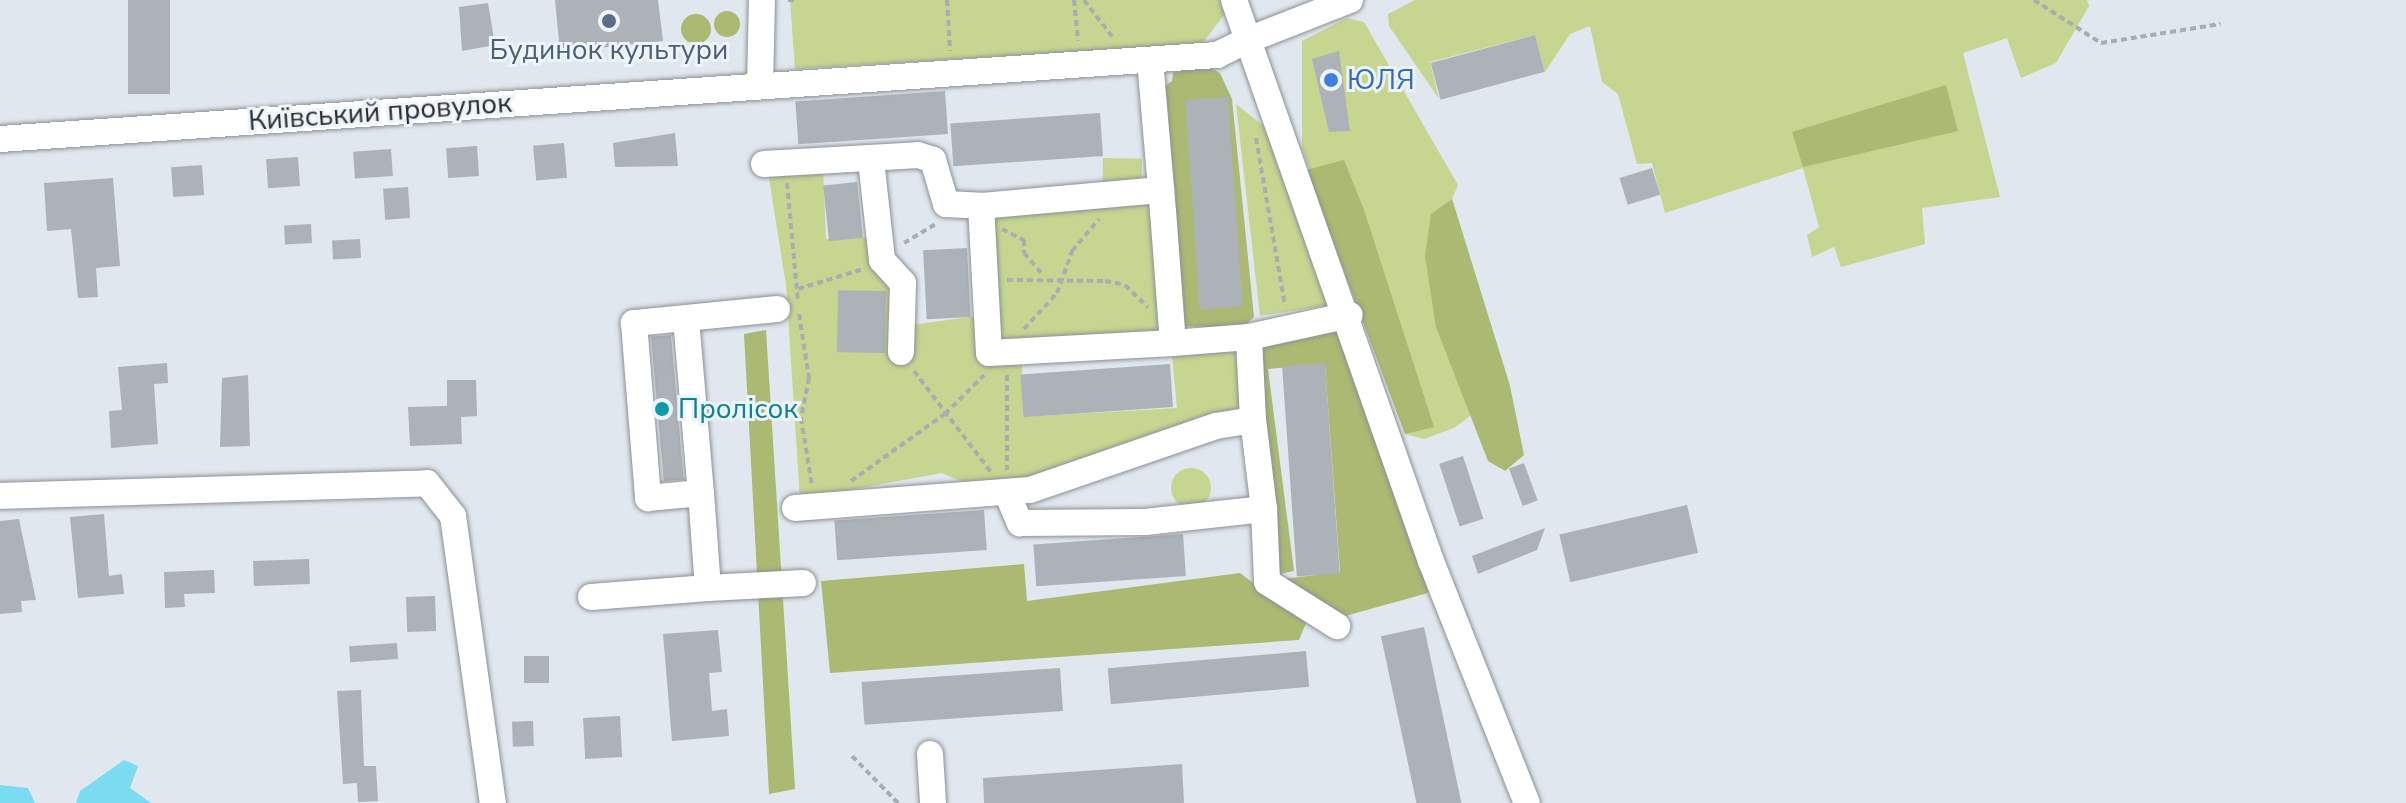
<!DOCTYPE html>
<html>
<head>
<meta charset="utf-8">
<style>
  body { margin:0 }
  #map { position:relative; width:2406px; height:803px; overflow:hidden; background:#e1e7ee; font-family:"Nunito Sans",sans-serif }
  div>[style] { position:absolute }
  .green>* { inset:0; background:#c6d590; transform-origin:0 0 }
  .round { border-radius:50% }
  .forest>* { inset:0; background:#abb972 }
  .water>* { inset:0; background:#7bdbf0 }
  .building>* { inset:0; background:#acb2b8; transform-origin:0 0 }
  .path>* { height:4px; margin-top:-2px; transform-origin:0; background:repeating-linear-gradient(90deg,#a8adb2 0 6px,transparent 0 10px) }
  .roads { filter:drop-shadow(0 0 2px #8b9197) drop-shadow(0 0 2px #8b9197) }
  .minor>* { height:26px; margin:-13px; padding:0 13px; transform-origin:13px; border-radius:13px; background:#fff }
  .dots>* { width:22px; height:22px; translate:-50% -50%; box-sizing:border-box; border:4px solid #eef4fb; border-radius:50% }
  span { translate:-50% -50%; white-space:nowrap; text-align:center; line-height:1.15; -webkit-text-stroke:6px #eef4fb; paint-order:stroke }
  .service-label { font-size:28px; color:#4e5e75 }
  .shop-label { font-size:28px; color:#366cbe }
  .left { translate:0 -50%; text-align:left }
  .street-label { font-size:28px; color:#2a2c2e }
  .culture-label { font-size:28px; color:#0d838f }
</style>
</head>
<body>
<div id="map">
  <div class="green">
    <div style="clip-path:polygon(790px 0,1221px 0,1226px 12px,1202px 44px,795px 69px)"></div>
    <div style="clip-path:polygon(1415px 0,2087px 0,2089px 6px,2056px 63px,2021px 78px,2007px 38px,1963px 53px,2000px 197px,1922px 208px,1925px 244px,1841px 267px,1834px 247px,1812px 257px,1807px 235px,1819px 227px,1803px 168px,1665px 213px,1652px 163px,1637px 164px,1618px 94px,1602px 82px,1590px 26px,1570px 34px,1545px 72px,1535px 35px,1430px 62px,1439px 99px,1389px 26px,1388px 14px)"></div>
    <div style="clip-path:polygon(1347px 18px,1364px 22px,1458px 185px,1452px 199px,1510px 386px,1454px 428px,1424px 439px,1405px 434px,1302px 148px,1302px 41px)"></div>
    <div style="clip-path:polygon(1236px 104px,1275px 135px,1336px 304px,1260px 316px)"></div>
    <div style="left:1103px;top:158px;width:39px;height:37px;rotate:1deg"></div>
    <div style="clip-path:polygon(823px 167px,826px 239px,872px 237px,905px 326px,976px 316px,1022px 361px,1023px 417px,1177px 408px,1172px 355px,1240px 346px,1243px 414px,993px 494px,942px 473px,800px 499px,786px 285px,768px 172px)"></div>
    <div style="left:1152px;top:201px;width:134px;height:163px;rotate:87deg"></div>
    <div class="round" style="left:1171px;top:468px;width:40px;height:40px"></div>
  </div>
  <div class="forest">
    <div class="round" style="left:714px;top:11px;width:26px;height:26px"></div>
    <div class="round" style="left:681px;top:14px;width:30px;height:30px"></div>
    <div style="clip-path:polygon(1201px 63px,1220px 73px,1232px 99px,1254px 317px,1242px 328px,1179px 326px,1160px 90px,1172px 81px,1174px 66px)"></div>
    <div style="clip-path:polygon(1946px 85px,1958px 131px,1803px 167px,1792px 132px)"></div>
    <div style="clip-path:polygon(1344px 160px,1364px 210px,1434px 427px,1405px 434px,1306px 170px)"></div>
    <div style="clip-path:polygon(1452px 199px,1510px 386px,1524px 455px,1505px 471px,1488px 461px,1436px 327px,1425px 256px,1431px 214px)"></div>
    <div style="clip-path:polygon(1344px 322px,1435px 591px,1338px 618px,1275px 580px,1340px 572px,1325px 364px,1268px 369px,1294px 571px,1274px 575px,1255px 341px)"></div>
    <div style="clip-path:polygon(766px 330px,795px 789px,769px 794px,744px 334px)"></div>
    <div style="clip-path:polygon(1024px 564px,1027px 601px,1240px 573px,1306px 623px,1299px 640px,830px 673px,821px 581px)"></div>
  </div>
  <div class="water">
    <div style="clip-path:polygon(124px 760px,138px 766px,130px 788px,151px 803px,76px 803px,80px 791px)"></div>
    <div style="clip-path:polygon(0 785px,28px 788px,35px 803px,0 803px)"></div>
  </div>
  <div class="building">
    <div style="left:128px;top:0;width:42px;height:94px"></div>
    <div style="clip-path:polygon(555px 0,658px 0,663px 41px,560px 52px)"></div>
    <div style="clip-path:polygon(488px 3px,495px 45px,462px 51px,459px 7px)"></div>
    <div style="left:1535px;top:35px;width:38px;height:108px;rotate:75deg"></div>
    <div style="clip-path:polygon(1339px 51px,1350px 131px,1329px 132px,1312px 59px)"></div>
    <div style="left:945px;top:91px;width:43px;height:150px;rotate:86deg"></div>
    <div style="left:1228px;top:97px;width:210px;height:43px;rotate:86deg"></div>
    <div style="left:1100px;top:113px;width:43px;height:150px;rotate:86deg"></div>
    <div style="clip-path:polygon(675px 133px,678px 166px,615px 167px,613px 143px)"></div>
    <div style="left:564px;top:143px;width:35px;height:31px;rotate:85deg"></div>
    <div style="left:477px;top:146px;width:30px;height:31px;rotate:86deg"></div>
    <div style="left:391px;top:149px;width:27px;height:38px;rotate:86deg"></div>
    <div style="left:298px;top:157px;width:29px;height:32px;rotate:86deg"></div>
    <div style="left:202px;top:165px;width:30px;height:31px;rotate:86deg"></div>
    <div style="left:1652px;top:168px;width:28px;height:34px;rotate:73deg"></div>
    <div style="clip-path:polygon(113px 178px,120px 266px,96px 268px,98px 297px,78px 298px,71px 229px,47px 231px,44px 183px)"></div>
    <div style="left:857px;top:182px;width:56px;height:34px;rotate:84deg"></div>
    <div style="left:408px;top:187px;width:31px;height:25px;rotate:86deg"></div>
    <div style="left:311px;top:224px;width:19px;height:27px;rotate:87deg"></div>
    <div style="left:360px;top:239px;width:19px;height:28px;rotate:87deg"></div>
    <div style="left:967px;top:248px;width:69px;height:44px;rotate:87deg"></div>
    <div style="left:886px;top:291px;width:62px;height:48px;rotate:91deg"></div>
    <div style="left:671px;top:335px;width:145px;height:20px;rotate:85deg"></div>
    <div style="clip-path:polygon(167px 363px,168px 383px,154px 384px,158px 444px,111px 448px,109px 411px,122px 410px,118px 367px)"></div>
    <div style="left:1325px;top:363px;width:211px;height:43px;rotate:86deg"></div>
    <div style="left:1170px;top:364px;width:43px;height:150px;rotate:86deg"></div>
    <div style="clip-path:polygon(248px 375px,250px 446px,220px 447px,222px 378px)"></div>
    <div style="clip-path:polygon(447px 380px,476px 380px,477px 416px,461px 417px,462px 444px,410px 446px,408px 407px,447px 406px)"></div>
    <div style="left:1463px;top:456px;width:66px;height:25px;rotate:72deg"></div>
    <div style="left:1524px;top:463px;width:40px;height:16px;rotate:70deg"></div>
    <div style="left:1687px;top:505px;width:49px;height:131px;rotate:77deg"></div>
    <div style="left:984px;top:510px;width:40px;height:150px;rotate:86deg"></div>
    <div style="clip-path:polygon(104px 514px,109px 576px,122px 574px,124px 594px,78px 598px,70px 517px)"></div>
    <div style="clip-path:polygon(19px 519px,36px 600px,21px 601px,22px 612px,0 614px,0 521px)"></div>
    <div style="clip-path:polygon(1545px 528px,1537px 550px,1478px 574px,1472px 556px)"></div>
    <div style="left:1183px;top:534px;width:42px;height:150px;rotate:86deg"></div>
    <div style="left:309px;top:559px;width:25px;height:56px;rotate:88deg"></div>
    <div style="clip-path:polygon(214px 570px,215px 593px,184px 594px,185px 607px,165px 608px,164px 572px)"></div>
    <div style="left:435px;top:596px;width:35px;height:29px;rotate:88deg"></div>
    <div style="left:1424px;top:627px;width:180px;height:44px;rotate:78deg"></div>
    <div style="clip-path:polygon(718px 630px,722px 672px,709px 673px,712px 711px,727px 709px,729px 736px,672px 741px,663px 634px)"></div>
    <div style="left:397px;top:643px;width:16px;height:48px;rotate:86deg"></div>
    <div style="left:1306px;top:651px;width:36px;height:199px;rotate:85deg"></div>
    <div style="left:524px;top:656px;width:25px;height:27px"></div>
    <div style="left:1060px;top:668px;width:43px;height:199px;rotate:86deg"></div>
    <div style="clip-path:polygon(361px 690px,364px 766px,376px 766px,378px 801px,358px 802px,357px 783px,343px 784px,337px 691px)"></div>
    <div style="left:620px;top:716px;width:41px;height:37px;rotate:87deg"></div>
    <div style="left:533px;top:721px;width:25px;height:21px;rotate:88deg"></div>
    <div style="clip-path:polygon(1182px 764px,1184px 803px,984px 803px,983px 778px)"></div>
  </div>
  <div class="path">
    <div style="left:788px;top:0;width:9px"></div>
    <div style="left:947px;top:0;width:51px;rotate:86.6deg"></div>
    <div style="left:1074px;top:0;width:41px;rotate:84.4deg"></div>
    <div style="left:1084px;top:0;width:49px;rotate:52.4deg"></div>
    <div style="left:2034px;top:0;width:80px;rotate:32.7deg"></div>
    <div style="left:2101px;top:43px;width:121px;rotate:-9deg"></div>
    <div style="left:1256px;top:138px;width:170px;rotate:80.2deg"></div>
    <div style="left:787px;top:183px;width:119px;rotate:84.7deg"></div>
    <div style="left:1002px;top:229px;width:25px;rotate:27deg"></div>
    <div style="left:1024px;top:240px;width:13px;rotate:90deg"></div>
    <div style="left:1024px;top:253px;width:29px;rotate:49deg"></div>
    <div style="left:904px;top:243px;width:39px;rotate:-31deg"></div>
    <div style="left:1007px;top:280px;width:98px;rotate:0.6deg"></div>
    <div style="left:1105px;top:281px;width:20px;rotate:11deg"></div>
    <div style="left:1125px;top:285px;width:32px;rotate:44deg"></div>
    <div style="left:798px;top:289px;width:68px;rotate:-17.1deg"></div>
    <div style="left:799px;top:314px;width:65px;rotate:81.1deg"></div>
    <div style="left:809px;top:378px;width:41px;rotate:101.3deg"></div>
    <div style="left:801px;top:418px;width:69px;rotate:80.8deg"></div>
    <div style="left:1024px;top:329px;width:49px;rotate:-47.5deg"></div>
    <div style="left:1057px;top:293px;width:45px;rotate:-70.3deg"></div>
    <div style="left:1072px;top:251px;width:42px;rotate:-49.8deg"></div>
    <div style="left:914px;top:371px;width:127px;rotate:52.7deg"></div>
    <div style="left:1007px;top:375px;width:95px;rotate:90deg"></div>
    <div style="left:851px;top:481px;width:115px;rotate:-35.5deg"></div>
    <div style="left:945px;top:414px;width:55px;rotate:-45deg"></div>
    <div style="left:852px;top:756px;width:66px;rotate:45.6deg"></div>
  </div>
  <div class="roads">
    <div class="minor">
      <div style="left:1350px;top:0;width:110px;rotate:158.6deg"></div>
      <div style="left:1248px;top:40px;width:552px;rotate:70.65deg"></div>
      <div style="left:1431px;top:561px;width:260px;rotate:68.4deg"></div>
      <div style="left:1150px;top:60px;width:152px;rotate:85.1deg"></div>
      <div style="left:1163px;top:211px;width:132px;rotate:85.7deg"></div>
      <div style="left:1173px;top:343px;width:184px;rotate:176.9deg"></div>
      <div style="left:989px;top:353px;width:147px;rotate:-93.1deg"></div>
      <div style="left:981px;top:206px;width:181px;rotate:-5.1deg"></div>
      <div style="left:760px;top:86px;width:86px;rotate:-88.7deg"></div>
      <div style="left:0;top:139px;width:1220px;rotate:-3.95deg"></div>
      <div style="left:1217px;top:55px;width:34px;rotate:-26deg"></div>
      <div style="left:1248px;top:40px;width:42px;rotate:-109.3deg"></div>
      <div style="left:871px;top:160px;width:101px;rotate:83.7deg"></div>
      <div style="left:882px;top:260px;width:31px;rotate:48deg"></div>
      <div style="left:903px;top:283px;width:69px;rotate:91.7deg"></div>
      <div style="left:764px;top:164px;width:154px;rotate:-3.3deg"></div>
      <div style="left:918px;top:155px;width:16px;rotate:18deg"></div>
      <div style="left:933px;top:160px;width:46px;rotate:73.5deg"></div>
      <div style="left:946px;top:204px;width:35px;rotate:3deg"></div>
      <div style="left:777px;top:309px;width:144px;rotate:174.4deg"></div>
      <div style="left:634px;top:323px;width:176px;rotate:85.4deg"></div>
      <div style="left:648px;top:498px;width:53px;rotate:-5.4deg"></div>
      <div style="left:701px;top:493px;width:95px;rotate:85.8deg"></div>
      <div style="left:708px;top:588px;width:95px;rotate:-3deg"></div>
      <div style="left:686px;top:319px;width:175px;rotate:85.1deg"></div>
      <div style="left:1173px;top:343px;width:76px;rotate:-4.5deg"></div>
      <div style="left:1007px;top:493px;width:33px;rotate:67deg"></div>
      <div style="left:1020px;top:523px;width:125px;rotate:-0.5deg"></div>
      <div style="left:1145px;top:522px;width:120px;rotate:-6.2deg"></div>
      <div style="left:1264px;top:509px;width:90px;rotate:-97deg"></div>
      <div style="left:0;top:496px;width:427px;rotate:-1.7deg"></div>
      <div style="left:427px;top:483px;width:42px;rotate:51.8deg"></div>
      <div style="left:453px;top:516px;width:290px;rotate:82.1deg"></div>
      <div style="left:795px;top:508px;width:236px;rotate:-4.4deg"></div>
      <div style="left:1030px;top:490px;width:197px;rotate:-19deg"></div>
      <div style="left:1216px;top:426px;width:37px;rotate:-9deg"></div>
      <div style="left:1253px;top:420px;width:83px;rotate:-92.8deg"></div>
      <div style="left:1249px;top:337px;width:103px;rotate:-12.3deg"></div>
      <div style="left:1264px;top:509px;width:73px;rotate:87.6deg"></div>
      <div style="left:1267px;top:582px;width:83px;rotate:32.2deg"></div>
      <div style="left:591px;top:597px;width:117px;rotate:-4.4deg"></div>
      <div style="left:930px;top:754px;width:49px;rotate:86.5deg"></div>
    </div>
  </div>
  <div class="dots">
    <div style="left:609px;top:21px;background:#5c6f8a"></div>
    <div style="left:1331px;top:80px;background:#3f7fe0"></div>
    <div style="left:662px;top:409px;background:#0f9aa8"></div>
  </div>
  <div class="service-label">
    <span style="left:609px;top:50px">Будинок культури</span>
  </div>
  <div class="shop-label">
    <span class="left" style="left:1347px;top:80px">ЮЛЯ</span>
  </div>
  <div class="street-label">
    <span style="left:380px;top:112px;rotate:-4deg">Київський провулок</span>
  </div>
  <div class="culture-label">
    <span class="left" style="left:678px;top:409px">Пролісок</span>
  </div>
</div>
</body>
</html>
